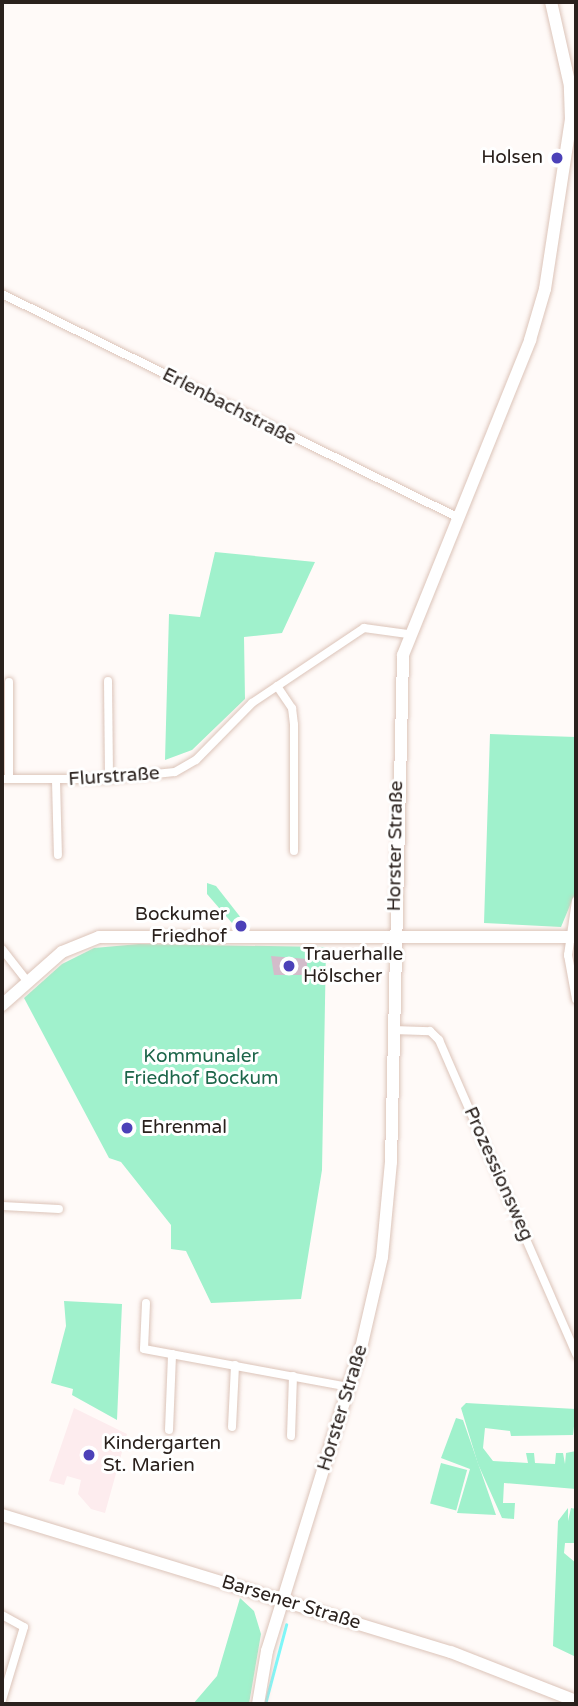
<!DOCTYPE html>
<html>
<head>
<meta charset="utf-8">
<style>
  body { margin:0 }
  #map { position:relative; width:578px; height:1706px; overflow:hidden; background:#fffaf8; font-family:"Varela Round",sans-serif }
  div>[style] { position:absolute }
  .education>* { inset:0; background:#fdecee }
  .green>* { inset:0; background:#a0f1cc; transform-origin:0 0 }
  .stream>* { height:2.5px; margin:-1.25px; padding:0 1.25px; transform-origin:1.25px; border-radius:1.25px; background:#7cf8fa }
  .building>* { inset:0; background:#d3bcca }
  .roads { filter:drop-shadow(0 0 2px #dcc4b9) drop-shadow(0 0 2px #dcc4b9) }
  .street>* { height:8px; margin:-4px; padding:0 4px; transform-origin:4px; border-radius:4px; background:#fff }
  .secondary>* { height:12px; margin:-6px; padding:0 6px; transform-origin:6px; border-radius:6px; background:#fff }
  .dots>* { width:19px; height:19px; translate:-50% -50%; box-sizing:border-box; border:4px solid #fff; border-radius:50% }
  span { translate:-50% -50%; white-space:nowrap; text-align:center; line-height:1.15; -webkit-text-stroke:6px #fff; paint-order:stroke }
  .poi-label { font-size:19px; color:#2a211d }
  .right { translate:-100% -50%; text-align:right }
  .left { translate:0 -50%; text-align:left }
  .street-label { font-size:19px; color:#2a211d }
  .park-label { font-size:19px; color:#1d664a }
  .frame { position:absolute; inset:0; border:4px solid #2a211d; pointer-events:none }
</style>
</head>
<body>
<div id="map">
  <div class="education">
    <div style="clip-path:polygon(74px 1408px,127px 1434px,105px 1513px,91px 1509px,78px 1494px,81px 1480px,67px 1476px,64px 1485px,49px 1481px)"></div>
  </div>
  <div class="green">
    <div style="clip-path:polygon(215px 552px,315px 562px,282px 633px,244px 637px,245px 699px,192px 750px,165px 760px,169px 614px,200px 617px)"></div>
    <div style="clip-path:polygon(490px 734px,576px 737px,576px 891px,561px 927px,484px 923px)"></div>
    <div style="clip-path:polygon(207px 883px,216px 886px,245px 923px,232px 923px,207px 894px)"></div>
    <div style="clip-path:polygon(139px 944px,326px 947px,322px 1170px,301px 1299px,211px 1303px,186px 1251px,171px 1249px,171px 1225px,121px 1162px,109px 1158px,24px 998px,62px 964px,94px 948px)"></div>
    <div style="clip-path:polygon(64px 1301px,122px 1304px,117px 1420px,72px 1395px,73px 1389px,51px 1383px,66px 1326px)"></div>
    <div style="clip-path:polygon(466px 1403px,576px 1409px,573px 1435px,511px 1436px,510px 1431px,485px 1428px,483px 1448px,493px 1461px,528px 1463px,526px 1453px,534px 1453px,535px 1463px,555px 1464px,556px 1453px,563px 1453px,565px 1464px,566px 1453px,576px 1451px,576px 1489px,504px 1483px,503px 1503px,515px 1503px,514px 1519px,502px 1518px,478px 1464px,461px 1408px)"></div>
    <div style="clip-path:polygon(456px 1418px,463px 1420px,496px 1515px,457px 1513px,470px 1469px,441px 1458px)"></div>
    <div style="left:441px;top:1463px;width:27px;height:42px;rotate:15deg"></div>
    <div style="clip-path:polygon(568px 1508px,568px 1521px,571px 1508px,576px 1509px,576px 1543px,565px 1543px,564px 1553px,576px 1563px,576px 1657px,553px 1646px,558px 1521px)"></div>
    <div style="clip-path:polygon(240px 1598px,254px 1611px,261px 1634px,249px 1704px,193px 1704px,217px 1676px)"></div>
  </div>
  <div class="stream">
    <div style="left:265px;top:1704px;width:82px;rotate:-75.1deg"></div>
  </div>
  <div class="building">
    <div style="clip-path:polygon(271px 956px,307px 959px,307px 975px,274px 975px)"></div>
  </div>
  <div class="roads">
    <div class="street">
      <div style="left:2px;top:294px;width:507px;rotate:26.11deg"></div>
      <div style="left:108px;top:681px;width:98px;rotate:89.4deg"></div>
      <div style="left:277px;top:686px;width:27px;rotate:56deg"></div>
      <div style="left:292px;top:708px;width:17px;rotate:83deg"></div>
      <div style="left:294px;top:725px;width:126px;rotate:90deg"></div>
      <div style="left:2px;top:779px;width:104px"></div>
      <div style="left:106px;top:779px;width:69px;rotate:-5.8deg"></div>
      <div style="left:175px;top:772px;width:24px;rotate:-30deg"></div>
      <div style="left:196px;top:760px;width:80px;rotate:-45.5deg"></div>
      <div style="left:252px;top:703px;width:135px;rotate:-33.8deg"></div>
      <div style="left:364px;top:628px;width:44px;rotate:7.8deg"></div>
      <div style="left:9px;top:779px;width:97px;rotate:-90deg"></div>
      <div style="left:56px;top:781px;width:74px;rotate:88.5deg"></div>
      <div style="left:576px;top:901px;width:55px;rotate:98.4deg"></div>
      <div style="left:568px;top:955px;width:45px;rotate:79.7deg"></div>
      <div style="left:2px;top:949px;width:41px;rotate:52deg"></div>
      <div style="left:393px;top:1030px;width:37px;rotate:2deg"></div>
      <div style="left:430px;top:1031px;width:13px;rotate:45deg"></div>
      <div style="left:439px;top:1040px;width:343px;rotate:66.4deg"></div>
      <div style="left:2px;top:1206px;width:57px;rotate:3deg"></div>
      <div style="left:146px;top:1303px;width:46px;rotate:92.5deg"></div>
      <div style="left:144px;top:1349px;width:209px;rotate:10.5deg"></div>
      <div style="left:232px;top:1427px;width:62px;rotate:-87.2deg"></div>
      <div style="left:169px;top:1430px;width:76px;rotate:-87.7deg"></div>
      <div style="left:291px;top:1436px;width:60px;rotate:-88.1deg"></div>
      <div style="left:2px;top:1615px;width:25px;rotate:29deg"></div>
      <div style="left:24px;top:1627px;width:76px;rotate:106.8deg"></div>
    </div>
    <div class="secondary">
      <div style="left:2px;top:1005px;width:80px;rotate:-41.5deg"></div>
      <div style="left:62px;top:952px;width:40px;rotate:-22deg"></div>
      <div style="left:99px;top:937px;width:477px"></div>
      <div style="left:2px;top:1515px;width:469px;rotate:17deg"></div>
      <div style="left:451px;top:1652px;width:134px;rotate:21.4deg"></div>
      <div style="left:258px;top:1704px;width:54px;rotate:-80.4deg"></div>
      <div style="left:267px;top:1651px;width:317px;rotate:-72.8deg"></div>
      <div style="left:361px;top:1348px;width:93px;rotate:-77deg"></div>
      <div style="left:382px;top:1257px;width:95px;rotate:-84.6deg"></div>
      <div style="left:391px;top:1162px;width:507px;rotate:-88.64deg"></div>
      <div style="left:403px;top:655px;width:340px;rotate:-68deg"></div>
      <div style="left:530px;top:340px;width:53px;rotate:-73.6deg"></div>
      <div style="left:545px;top:289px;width:171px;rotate:-81.3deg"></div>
      <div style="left:571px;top:120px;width:34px;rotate:-92deg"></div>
      <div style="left:570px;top:86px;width:86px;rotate:-102.7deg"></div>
    </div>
  </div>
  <div class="dots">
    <div style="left:557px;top:158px;background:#4c41b8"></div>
    <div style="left:241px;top:926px;background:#4c41b8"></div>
    <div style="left:289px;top:966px;background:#4c41b8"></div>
    <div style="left:127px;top:1128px;background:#4c41b8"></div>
    <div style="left:89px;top:1455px;background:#4c41b8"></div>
  </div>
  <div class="poi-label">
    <span class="right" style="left:543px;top:158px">Holsen</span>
    <span class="right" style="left:227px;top:926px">Bockumer<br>Friedhof</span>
    <span class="left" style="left:303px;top:966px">Trauerhalle<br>Hölscher</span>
    <span class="left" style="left:141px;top:1128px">Ehrenmal</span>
    <span class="left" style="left:103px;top:1455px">Kindergarten<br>St. Marien</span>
  </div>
  <div class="street-label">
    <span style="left:229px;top:407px;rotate:27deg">Erlenbachstraße</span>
    <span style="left:114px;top:777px;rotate:-4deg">Flurstraße</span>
    <span style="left:396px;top:846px;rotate:-89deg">Horster Straße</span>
    <span style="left:498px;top:1174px;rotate:66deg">Prozessionsweg</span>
    <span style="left:343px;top:1408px;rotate:-73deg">Horster Straße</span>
    <span style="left:291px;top:1603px;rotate:17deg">Barsener Straße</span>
  </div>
  <div class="park-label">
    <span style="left:201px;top:1068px">Kommunaler<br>Friedhof Bockum</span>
  </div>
  <div class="frame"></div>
</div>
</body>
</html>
